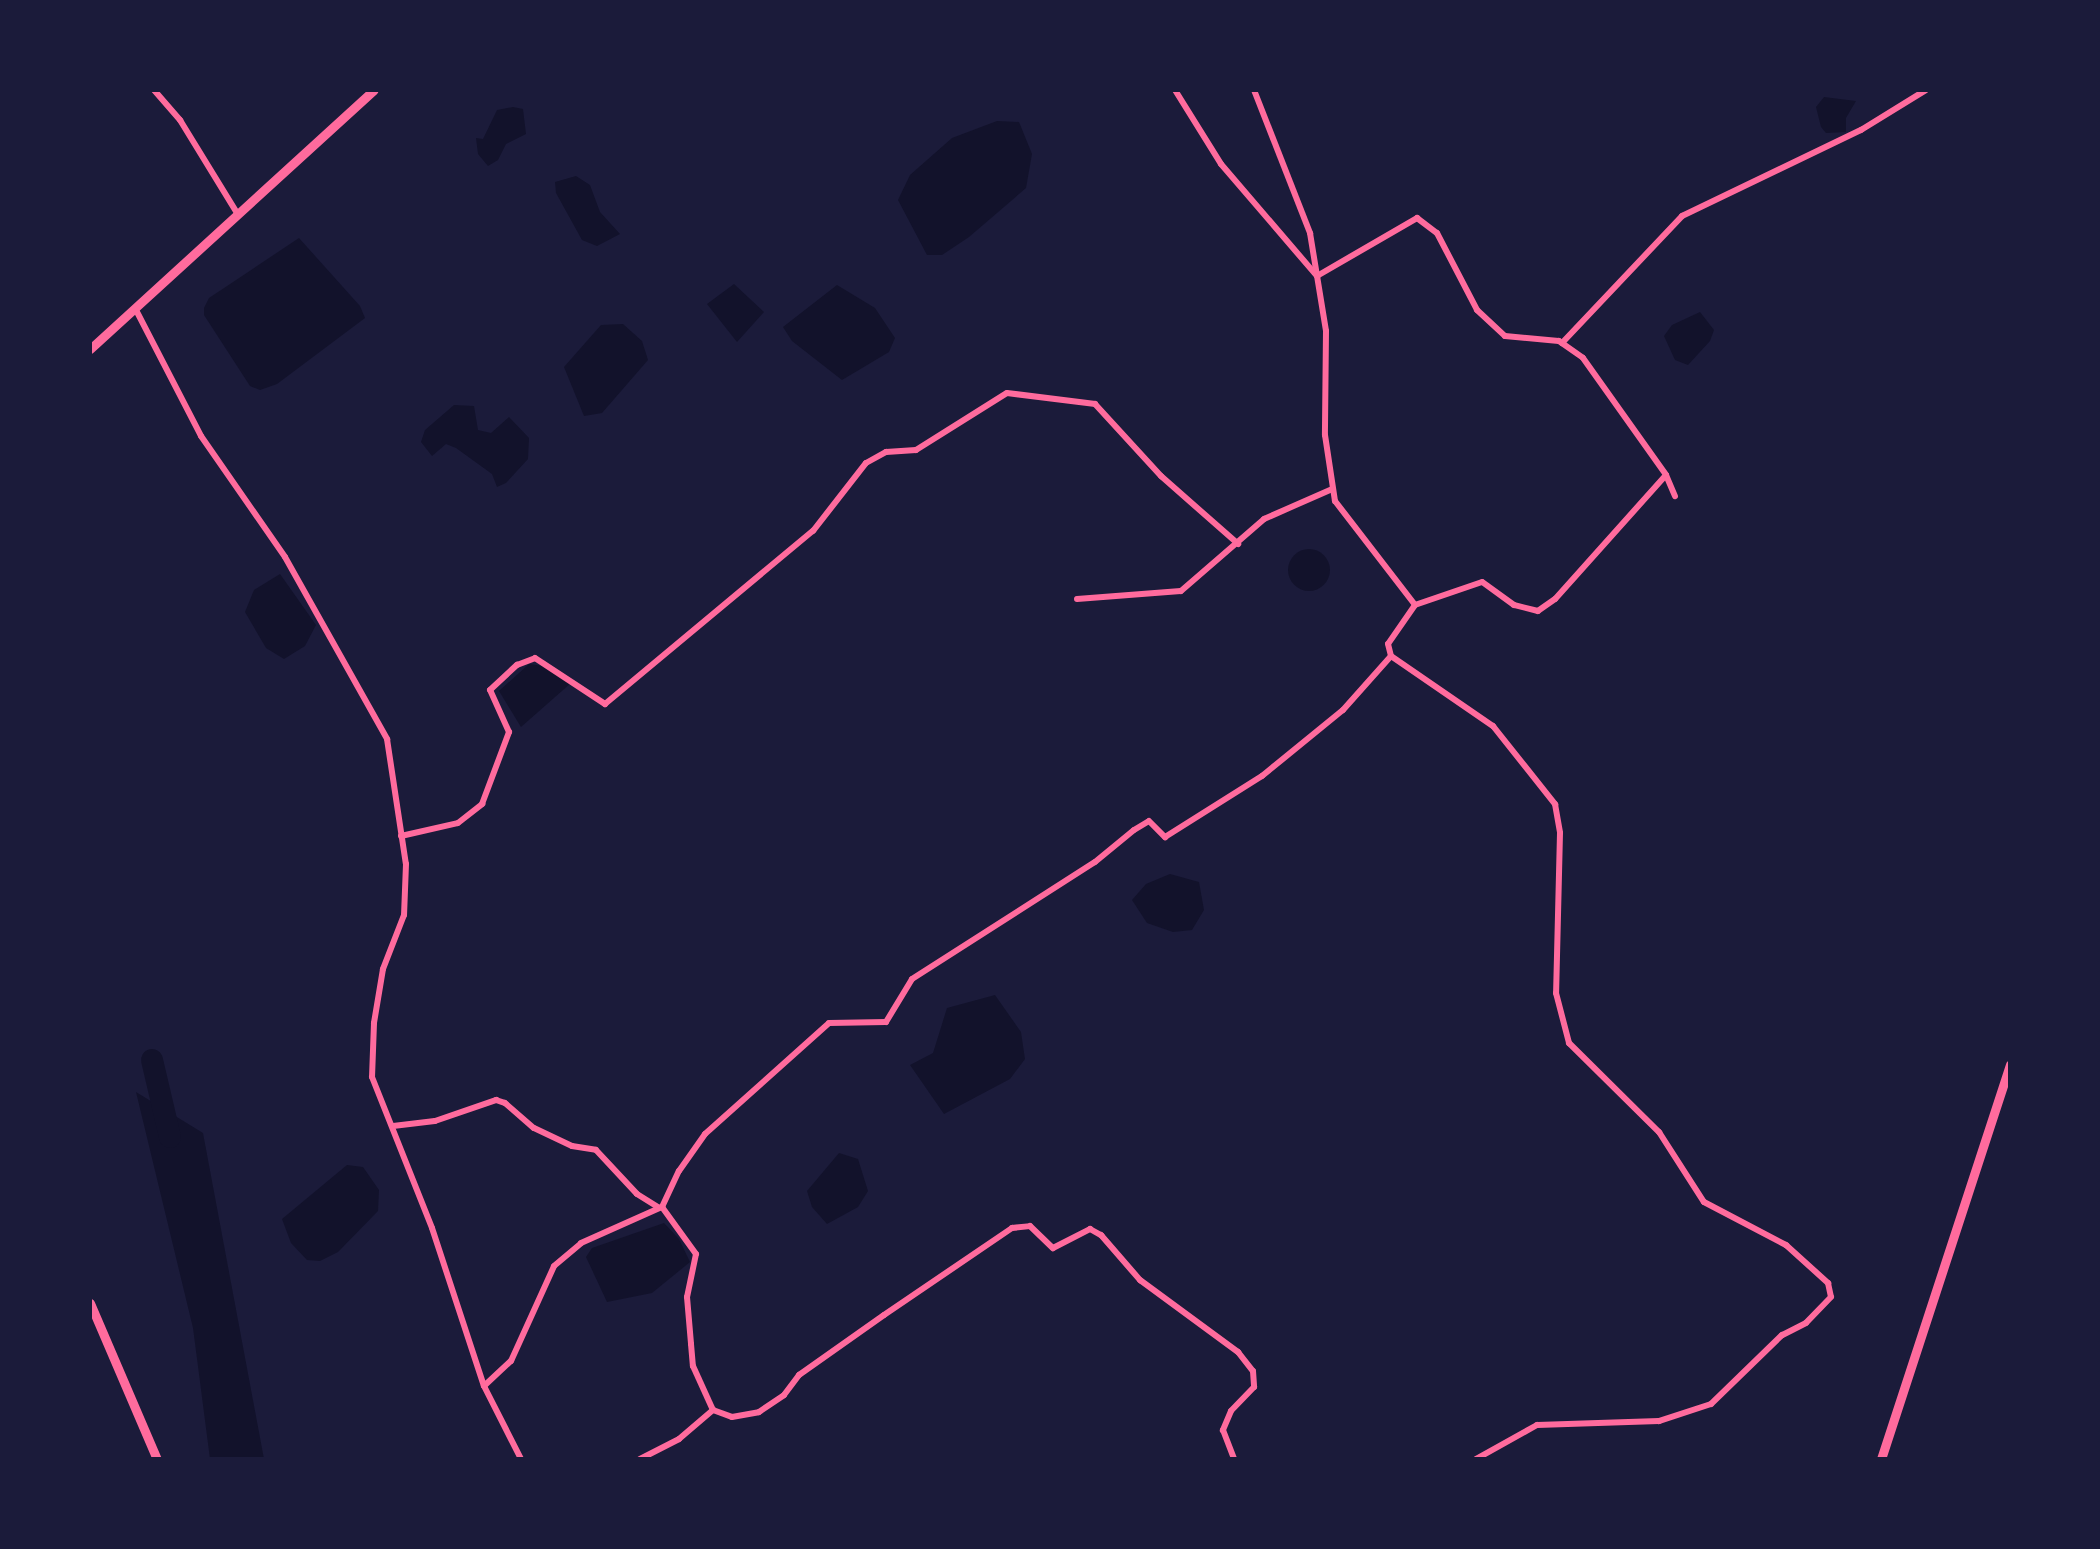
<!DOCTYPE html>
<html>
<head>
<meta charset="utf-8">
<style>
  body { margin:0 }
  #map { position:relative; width:2100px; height:1549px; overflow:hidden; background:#1b1b3a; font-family:Karla,sans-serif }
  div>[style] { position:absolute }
  .water>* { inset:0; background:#12122b }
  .round { border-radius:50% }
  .river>* { height:22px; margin:-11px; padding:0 11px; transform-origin:11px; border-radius:11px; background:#12122b }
  .minor>* { height:6px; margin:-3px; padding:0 3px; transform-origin:3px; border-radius:3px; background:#ff6b9d }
  .trunk>* { height:9px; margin:-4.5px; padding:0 4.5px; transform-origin:4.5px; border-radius:4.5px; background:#ff6b9d }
  span { translate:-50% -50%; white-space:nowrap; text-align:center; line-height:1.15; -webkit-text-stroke:8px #1b1b3a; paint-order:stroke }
  .frame { position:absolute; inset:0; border:92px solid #1b1b3a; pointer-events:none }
</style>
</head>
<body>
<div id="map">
  <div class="water">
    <div style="clip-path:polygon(1824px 97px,1856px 101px,1846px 118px,1846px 132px,1826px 133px,1821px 127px,1816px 107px)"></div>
    <div style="clip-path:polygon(513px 107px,523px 109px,526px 134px,506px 144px,498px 160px,488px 166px,478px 154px,476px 138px,483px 139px,497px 110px)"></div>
    <div style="clip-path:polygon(997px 121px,1019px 122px,1032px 154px,1026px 188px,969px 237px,942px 255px,927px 255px,898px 200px,910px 175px,952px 138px)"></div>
    <div style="clip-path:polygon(576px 176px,590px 185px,600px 212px,620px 234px,597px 246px,582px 240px,556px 193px,555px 182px)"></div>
    <div style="clip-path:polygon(299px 238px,360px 306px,365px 318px,277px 384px,260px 390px,250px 386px,204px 315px,204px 308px,209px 298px)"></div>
    <div style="clip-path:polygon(734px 284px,764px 312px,737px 342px,707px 304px)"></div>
    <div style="clip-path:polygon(837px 285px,875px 308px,895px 338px,889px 352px,842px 380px,792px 341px,783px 327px)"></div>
    <div style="clip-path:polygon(1700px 312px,1714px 330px,1710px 341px,1688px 365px,1675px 360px,1664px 336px,1672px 325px)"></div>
    <div style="clip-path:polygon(623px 324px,642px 341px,648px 360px,602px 413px,584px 416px,564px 367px,601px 325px)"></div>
    <div style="clip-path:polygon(454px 405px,474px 406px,478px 430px,491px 433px,509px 417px,529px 438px,528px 459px,506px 483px,497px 487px,492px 474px,456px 448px,446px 444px,432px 456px,421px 442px,425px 430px)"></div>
    <div class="round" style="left:1288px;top:549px;width:42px;height:42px"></div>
    <div style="clip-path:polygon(280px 574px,316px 625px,305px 646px,284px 659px,266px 648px,245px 612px,254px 590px)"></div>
    <div style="clip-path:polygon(529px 664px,551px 667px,571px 683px,521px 727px,499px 691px)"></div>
    <div style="clip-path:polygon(1170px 874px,1199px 882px,1204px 910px,1192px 930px,1173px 932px,1147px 923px,1132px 900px,1146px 884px)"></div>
    <div style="clip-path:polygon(995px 995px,1021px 1032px,1025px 1059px,1010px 1079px,944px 1114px,910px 1065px,933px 1053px,947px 1008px)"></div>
    <div style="clip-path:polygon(136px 1092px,203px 1133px,264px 1459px,210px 1459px,193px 1328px)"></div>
    <div style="clip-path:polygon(839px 1153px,858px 1159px,868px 1191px,858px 1207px,827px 1224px,812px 1207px,807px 1191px)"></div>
    <div style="clip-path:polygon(347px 1165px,363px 1167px,379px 1190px,378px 1211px,338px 1252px,320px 1261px,307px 1260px,291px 1243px,282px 1219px)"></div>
    <div style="clip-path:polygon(664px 1223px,679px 1239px,690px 1262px,652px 1293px,607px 1302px,586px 1257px,592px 1248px)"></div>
  </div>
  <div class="river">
    <div style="left:152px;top:1060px;width:79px;rotate:76.8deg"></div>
  </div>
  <div class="minor">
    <div style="left:154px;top:90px;width:40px;rotate:49deg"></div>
    <div style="left:180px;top:120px;width:109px;rotate:58.5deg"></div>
    <div style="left:1175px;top:90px;width:87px;rotate:58.1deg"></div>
    <div style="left:1221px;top:164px;width:148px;rotate:49.4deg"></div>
    <div style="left:1317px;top:276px;width:116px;rotate:-30.1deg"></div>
    <div style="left:1417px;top:218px;width:25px;rotate:37deg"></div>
    <div style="left:1437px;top:233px;width:87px;rotate:62.5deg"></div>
    <div style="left:1477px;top:310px;width:38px;rotate:43deg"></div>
    <div style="left:1505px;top:336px;width:54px;rotate:5.3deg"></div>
    <div style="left:1559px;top:341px;width:29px;rotate:35deg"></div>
    <div style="left:1583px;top:358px;width:143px;rotate:54.6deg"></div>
    <div style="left:1666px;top:475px;width:166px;rotate:131.8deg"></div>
    <div style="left:1555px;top:599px;width:21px;rotate:145deg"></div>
    <div style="left:1538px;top:611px;width:25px;rotate:-166deg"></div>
    <div style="left:1514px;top:605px;width:39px;rotate:-144deg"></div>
    <div style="left:1482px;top:582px;width:71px;rotate:161.1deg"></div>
    <div style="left:1254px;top:90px;width:154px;rotate:68.6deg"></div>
    <div style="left:1310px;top:233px;width:99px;rotate:80.7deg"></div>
    <div style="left:1326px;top:331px;width:104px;rotate:90.6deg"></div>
    <div style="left:1325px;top:435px;width:67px;rotate:81.4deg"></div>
    <div style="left:1335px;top:501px;width:131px;rotate:52.4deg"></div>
    <div style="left:1415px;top:605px;width:47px;rotate:124.7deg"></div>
    <div style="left:1388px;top:644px;width:12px;rotate:76deg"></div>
    <div style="left:136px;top:310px;width:142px;rotate:62.7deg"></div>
    <div style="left:201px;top:436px;width:147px;rotate:55.2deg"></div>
    <div style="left:285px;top:557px;width:209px;rotate:60.7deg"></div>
    <div style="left:387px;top:739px;width:126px;rotate:81.4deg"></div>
    <div style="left:406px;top:864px;width:51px;rotate:92.2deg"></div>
    <div style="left:404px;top:915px;width:58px;rotate:111.3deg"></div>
    <div style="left:383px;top:969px;width:55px;rotate:99.5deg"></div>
    <div style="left:374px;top:1023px;width:54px;rotate:92.1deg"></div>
    <div style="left:372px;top:1077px;width:162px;rotate:68.3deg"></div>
    <div style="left:432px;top:1228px;width:166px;rotate:71.8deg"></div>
    <div style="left:484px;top:1386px;width:82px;rotate:63.1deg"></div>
    <div style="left:1562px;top:343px;width:175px;rotate:-46.6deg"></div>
    <div style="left:1682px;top:216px;width:199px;rotate:-25.7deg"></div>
    <div style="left:1861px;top:130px;width:76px;rotate:-31.6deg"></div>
    <div style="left:1666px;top:475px;width:23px;rotate:67deg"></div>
    <div style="left:1077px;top:599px;width:104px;rotate:-4.4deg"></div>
    <div style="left:1181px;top:591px;width:110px;rotate:-40.9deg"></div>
    <div style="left:1264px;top:519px;width:74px;rotate:-23.8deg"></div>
    <div style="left:401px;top:836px;width:58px;rotate:-12.8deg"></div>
    <div style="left:458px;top:823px;width:31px;rotate:-38deg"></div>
    <div style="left:482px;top:804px;width:77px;rotate:-69.4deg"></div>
    <div style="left:509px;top:732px;width:46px;rotate:-114.3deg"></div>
    <div style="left:490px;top:690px;width:37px;rotate:-43deg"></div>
    <div style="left:517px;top:665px;width:19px;rotate:-21deg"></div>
    <div style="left:535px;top:658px;width:84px;rotate:33.3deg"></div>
    <div style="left:605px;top:704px;width:271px;rotate:-39.8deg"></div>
    <div style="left:813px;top:531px;width:86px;rotate:-52.1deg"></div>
    <div style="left:866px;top:463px;width:23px;rotate:-29deg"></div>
    <div style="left:886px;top:452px;width:30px;rotate:-4deg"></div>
    <div style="left:916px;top:450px;width:107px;rotate:-32.1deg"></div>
    <div style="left:1007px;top:393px;width:89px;rotate:7.1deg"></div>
    <div style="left:1095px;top:404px;width:98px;rotate:47.5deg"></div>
    <div style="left:1161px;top:476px;width:103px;rotate:41.4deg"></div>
    <div style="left:393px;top:1126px;width:42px;rotate:-6.8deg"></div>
    <div style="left:435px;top:1121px;width:65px;rotate:-19deg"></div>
    <div style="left:496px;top:1100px;width:9px;rotate:18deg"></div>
    <div style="left:505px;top:1103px;width:38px;rotate:41deg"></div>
    <div style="left:534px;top:1128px;width:42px;rotate:25.3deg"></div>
    <div style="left:572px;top:1146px;width:24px;rotate:9deg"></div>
    <div style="left:596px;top:1150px;width:60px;rotate:47deg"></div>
    <div style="left:637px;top:1194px;width:26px;rotate:32deg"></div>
    <div style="left:662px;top:1207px;width:40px;rotate:-65deg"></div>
    <div style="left:679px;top:1171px;width:45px;rotate:-54.9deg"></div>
    <div style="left:705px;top:1134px;width:166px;rotate:-41.8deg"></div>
    <div style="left:829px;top:1023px;width:57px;rotate:-1deg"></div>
    <div style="left:886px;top:1022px;width:50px;rotate:-58.8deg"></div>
    <div style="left:912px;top:979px;width:217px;rotate:-32.6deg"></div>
    <div style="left:1095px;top:862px;width:50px;rotate:-39.4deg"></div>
    <div style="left:1134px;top:830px;width:17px;rotate:-31deg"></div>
    <div style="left:1149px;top:821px;width:23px;rotate:45deg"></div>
    <div style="left:1165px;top:837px;width:115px;rotate:-32.2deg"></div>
    <div style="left:1262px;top:776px;width:104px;rotate:-39.2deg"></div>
    <div style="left:1343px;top:710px;width:72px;rotate:-48.4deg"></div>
    <div style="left:1391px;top:656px;width:124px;rotate:34.5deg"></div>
    <div style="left:1493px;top:726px;width:100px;rotate:51.5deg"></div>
    <div style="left:1555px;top:804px;width:29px;rotate:80deg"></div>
    <div style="left:1560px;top:833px;width:160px;rotate:91.4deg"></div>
    <div style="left:1556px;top:993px;width:52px;rotate:75.4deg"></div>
    <div style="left:1569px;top:1043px;width:127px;rotate:44.7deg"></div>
    <div style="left:1659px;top:1132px;width:83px;rotate:57.3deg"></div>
    <div style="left:1704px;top:1202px;width:93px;rotate:27.7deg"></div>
    <div style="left:1786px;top:1245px;width:57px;rotate:42.1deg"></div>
    <div style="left:1828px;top:1283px;width:14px;rotate:78deg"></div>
    <div style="left:1831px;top:1297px;width:36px;rotate:134deg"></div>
    <div style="left:1806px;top:1323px;width:27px;rotate:153deg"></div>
    <div style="left:1782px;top:1335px;width:99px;rotate:135.8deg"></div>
    <div style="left:1711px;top:1404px;width:55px;rotate:161.9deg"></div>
    <div style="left:1659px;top:1421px;width:122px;rotate:178.1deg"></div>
    <div style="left:1537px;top:1425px;width:70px;rotate:150.9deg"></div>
    <div style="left:484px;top:1386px;width:37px;rotate:-43deg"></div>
    <div style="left:511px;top:1361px;width:104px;rotate:-65.6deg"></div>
    <div style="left:554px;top:1266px;width:35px;rotate:-40deg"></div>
    <div style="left:581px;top:1243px;width:89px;rotate:-24deg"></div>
    <div style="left:662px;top:1207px;width:58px;rotate:54.1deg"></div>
    <div style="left:696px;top:1254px;width:44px;rotate:101.8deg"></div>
    <div style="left:687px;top:1297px;width:47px;rotate:85.1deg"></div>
    <div style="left:691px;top:1344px;width:22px;rotate:85deg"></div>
    <div style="left:693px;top:1366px;width:48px;rotate:65.6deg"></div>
    <div style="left:640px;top:1459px;width:44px;rotate:-27.1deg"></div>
    <div style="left:679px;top:1439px;width:45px;rotate:-40.5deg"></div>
    <div style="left:713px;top:1410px;width:20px;rotate:20deg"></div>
    <div style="left:732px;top:1417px;width:27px;rotate:-10deg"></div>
    <div style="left:759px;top:1412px;width:30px;rotate:-34deg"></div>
    <div style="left:784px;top:1395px;width:25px;rotate:-53deg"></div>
    <div style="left:799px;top:1375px;width:104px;rotate:-35.2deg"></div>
    <div style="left:884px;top:1315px;width:155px;rotate:-34.2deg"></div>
    <div style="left:1012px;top:1228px;width:18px;rotate:-6deg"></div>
    <div style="left:1030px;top:1226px;width:32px;rotate:44deg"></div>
    <div style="left:1053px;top:1248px;width:42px;rotate:-27.2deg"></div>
    <div style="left:1090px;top:1229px;width:13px;rotate:29deg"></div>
    <div style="left:1101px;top:1235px;width:60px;rotate:49.1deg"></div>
    <div style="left:1140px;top:1280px;width:122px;rotate:36.3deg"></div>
    <div style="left:1238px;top:1352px;width:24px;rotate:52deg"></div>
    <div style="left:1253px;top:1371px;width:16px;rotate:86deg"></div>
    <div style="left:1254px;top:1387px;width:33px;rotate:134deg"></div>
    <div style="left:1231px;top:1411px;width:21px;rotate:113deg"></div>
    <div style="left:1223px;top:1430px;width:31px;rotate:69deg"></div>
  </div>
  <div class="trunk">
    <div style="left:90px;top:349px;width:384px;rotate:-42.4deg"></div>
    <div style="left:90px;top:1303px;width:170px;rotate:66.8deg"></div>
    <div style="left:1881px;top:1459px;width:415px;rotate:-71.9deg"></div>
  </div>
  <div class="frame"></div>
</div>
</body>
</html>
